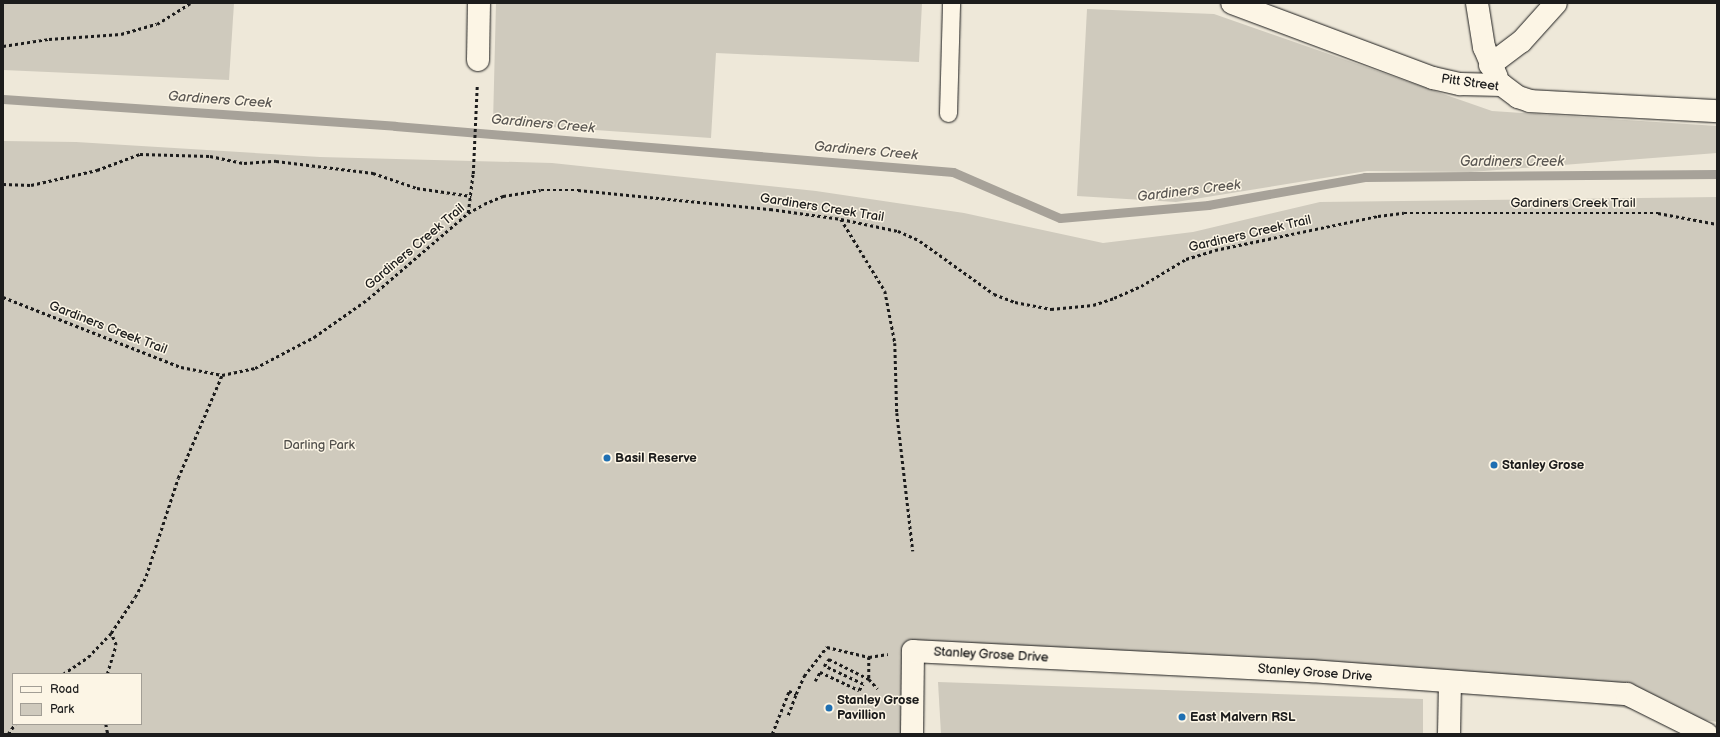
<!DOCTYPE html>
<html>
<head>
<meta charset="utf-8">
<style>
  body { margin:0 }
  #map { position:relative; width:1720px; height:737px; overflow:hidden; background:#eee8d9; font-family:"Balsamiq Sans",sans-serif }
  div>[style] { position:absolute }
  .green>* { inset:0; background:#cfcabd }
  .stream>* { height:9px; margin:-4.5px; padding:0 4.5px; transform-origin:4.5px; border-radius:4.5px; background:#a7a299 }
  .path>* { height:2.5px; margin-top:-1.25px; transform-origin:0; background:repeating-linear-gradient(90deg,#1c1c1c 0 3px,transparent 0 6px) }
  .roads { filter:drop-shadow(0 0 1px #1c1c1c) drop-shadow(0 0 1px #1c1c1c) }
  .lane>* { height:17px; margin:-8.5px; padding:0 8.5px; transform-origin:8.5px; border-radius:8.5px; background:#fcf5e5 }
  .street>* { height:22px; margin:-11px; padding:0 11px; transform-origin:11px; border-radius:11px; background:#fcf5e5 }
  .dots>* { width:11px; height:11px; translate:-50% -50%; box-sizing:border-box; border:2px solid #fcf5e5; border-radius:50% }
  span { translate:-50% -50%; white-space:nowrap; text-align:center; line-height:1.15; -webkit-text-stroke:3px #fcf5e5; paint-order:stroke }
  .street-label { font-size:13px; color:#1c1c1c }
  .park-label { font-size:13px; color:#52504c }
  .poi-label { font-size:13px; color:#1c1c1c; font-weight:700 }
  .left { translate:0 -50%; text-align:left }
  .water-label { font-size:14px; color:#5b5854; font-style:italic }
  .frame { position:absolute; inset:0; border:4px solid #1c1c1c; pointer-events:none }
  .legend { position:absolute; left:12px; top:673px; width:130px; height:52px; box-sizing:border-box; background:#fcf5e5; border:1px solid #a29e95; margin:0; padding:5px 7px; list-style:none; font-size:12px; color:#1c1c1c }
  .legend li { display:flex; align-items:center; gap:8px; height:20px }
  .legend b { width:20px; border:1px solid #a29e95 }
</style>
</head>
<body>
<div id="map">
  <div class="green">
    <div style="clip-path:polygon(3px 3px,234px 3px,229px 80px,3px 70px)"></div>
    <div style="clip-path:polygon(496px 3px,922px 3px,919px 62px,716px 53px,711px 138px,493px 123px)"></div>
    <div style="clip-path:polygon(1087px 9px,1214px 14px,1492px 111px,1717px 126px,1717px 153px,1471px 172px,1367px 171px,1176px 202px,1077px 196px)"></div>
    <div style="clip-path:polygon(evenodd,3px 141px,76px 142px,320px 157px,552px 163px,816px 191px,964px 213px,1103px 243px,1193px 232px,1320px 202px,1717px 197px,1717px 722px,1313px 662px,904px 654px,902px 734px,3px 734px,3px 141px,13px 674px,141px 674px,141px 724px,13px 724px,13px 674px)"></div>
    <div style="clip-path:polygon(938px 682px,1423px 699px,1423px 734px,941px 734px)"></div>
  </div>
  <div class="stream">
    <div style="left:3px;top:99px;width:393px;rotate:3.9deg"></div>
    <div style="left:395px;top:126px;width:560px;rotate:4.71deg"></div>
    <div style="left:953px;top:172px;width:116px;rotate:23.3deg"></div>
    <div style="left:1060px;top:218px;width:149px;rotate:-5deg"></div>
    <div style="left:1208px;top:205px;width:159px;rotate:-10.1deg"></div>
    <div style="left:1365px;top:177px;width:352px;rotate:-0.5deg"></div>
  </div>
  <div class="path">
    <div style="left:3px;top:46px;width:47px;rotate:-8.7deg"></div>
    <div style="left:49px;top:39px;width:72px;rotate:-4deg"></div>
    <div style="left:121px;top:34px;width:37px;rotate:-16deg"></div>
    <div style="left:157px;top:24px;width:39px;rotate:-32deg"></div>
    <div style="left:3px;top:184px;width:28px;rotate:2deg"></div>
    <div style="left:31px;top:185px;width:68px;rotate:-12.8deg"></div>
    <div style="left:97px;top:170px;width:46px;rotate:-20.4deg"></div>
    <div style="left:140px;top:154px;width:70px;rotate:1.6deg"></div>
    <div style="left:210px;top:156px;width:35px;rotate:12deg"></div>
    <div style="left:244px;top:163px;width:32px;rotate:-4deg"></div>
    <div style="left:276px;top:161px;width:98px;rotate:7.1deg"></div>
    <div style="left:373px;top:173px;width:46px;rotate:18.8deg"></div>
    <div style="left:417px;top:188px;width:55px;rotate:8.4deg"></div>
    <div style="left:468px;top:213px;width:39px;rotate:-83deg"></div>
    <div style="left:473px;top:174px;width:88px;rotate:-87.4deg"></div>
    <div style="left:841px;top:219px;width:84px;rotate:58.6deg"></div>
    <div style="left:885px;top:291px;width:53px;rotate:79.1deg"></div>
    <div style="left:895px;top:343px;width:70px;rotate:88.4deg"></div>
    <div style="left:897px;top:413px;width:139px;rotate:83.4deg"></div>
    <div style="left:3px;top:297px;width:191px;rotate:21.5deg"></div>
    <div style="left:181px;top:367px;width:42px;rotate:11deg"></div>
    <div style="left:222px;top:375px;width:34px;rotate:-12deg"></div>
    <div style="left:255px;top:368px;width:67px;rotate:-27.7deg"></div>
    <div style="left:314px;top:337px;width:66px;rotate:-35.1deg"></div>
    <div style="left:368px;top:299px;width:132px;rotate:-40.7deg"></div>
    <div style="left:468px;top:213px;width:18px;rotate:-29deg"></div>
    <div style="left:484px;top:204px;width:21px;rotate:-23deg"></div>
    <div style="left:503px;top:196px;width:38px;rotate:-9deg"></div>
    <div style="left:541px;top:190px;width:37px"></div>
    <div style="left:578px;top:190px;width:193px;rotate:5.7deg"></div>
    <div style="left:770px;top:209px;width:72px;rotate:8deg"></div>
    <div style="left:841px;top:219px;width:58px;rotate:11.9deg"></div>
    <div style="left:898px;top:231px;width:24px;rotate:24deg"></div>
    <div style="left:920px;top:241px;width:91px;rotate:35.6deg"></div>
    <div style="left:994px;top:294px;width:22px;rotate:21deg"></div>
    <div style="left:1015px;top:302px;width:37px;rotate:11deg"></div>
    <div style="left:1051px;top:309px;width:42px;rotate:-5.4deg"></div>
    <div style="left:1093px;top:305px;width:22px;rotate:-18deg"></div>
    <div style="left:1114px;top:298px;width:30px;rotate:-24deg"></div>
    <div style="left:1141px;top:286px;width:52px;rotate:-31deg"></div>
    <div style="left:1186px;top:259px;width:30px;rotate:-17deg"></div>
    <div style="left:1215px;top:250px;width:167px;rotate:-11.8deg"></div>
    <div style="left:1378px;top:216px;width:26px;rotate:-7deg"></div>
    <div style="left:1404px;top:213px;width:254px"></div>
    <div style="left:1658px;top:213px;width:60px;rotate:10.6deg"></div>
    <div style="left:869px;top:657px;width:19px;rotate:-9deg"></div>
    <div style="left:63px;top:674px;width:30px;rotate:-34deg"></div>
    <div style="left:88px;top:657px;width:33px;rotate:-46deg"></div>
    <div style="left:111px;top:633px;width:43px;rotate:-56.3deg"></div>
    <div style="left:135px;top:597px;width:24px;rotate:-62deg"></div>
    <div style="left:146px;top:576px;width:103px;rotate:-71.9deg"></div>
    <div style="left:178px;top:478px;width:112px;rotate:-66.9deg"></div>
    <div style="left:107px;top:674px;width:30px;rotate:-73deg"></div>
    <div style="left:116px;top:645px;width:13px;rotate:-113deg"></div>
    <div style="left:815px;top:681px;width:10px;rotate:-61deg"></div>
    <div style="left:820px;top:672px;width:43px;rotate:24.8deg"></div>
    <div style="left:859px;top:690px;width:7px;rotate:-56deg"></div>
    <div style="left:863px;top:684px;width:43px;rotate:-155.2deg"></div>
    <div style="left:824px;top:666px;width:9px;rotate:-54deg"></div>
    <div style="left:829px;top:659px;width:45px;rotate:26.6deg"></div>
    <div style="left:869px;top:679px;width:13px;rotate:48deg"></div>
    <div style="left:788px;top:715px;width:22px;rotate:-69deg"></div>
    <div style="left:106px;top:724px;width:10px;rotate:79deg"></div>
    <div style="left:8px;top:734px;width:12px;rotate:-55deg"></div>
    <div style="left:772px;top:734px;width:46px;rotate:-68.4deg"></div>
    <div style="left:789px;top:691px;width:8px;rotate:23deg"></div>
    <div style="left:796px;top:694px;width:20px;rotate:-66deg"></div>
    <div style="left:804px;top:676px;width:37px;rotate:-52deg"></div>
    <div style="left:827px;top:647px;width:43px;rotate:13.4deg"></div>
    <div style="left:869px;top:657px;width:22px;rotate:90deg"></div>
  </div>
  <div class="roads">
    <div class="lane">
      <div style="left:948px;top:113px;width:110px;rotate:-88.4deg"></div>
    </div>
    <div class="street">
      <div style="left:1232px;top:3px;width:215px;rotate:20.5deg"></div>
      <div style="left:1433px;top:78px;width:28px;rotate:13deg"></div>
      <div style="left:1460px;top:84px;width:42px;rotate:1.4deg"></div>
      <div style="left:1502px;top:85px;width:20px;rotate:37deg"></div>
      <div style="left:1518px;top:97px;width:13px;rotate:18deg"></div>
      <div style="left:1530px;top:101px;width:187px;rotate:3.1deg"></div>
      <div style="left:1477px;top:3px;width:45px;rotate:81deg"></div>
      <div style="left:1484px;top:47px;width:33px;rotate:67deg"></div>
      <div style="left:478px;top:60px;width:57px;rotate:-89deg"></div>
      <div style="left:1490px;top:65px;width:39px;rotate:-37deg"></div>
      <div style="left:1521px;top:42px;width:52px;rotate:-48.1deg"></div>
      <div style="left:912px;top:734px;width:83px;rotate:-89.3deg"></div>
      <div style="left:913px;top:651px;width:399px;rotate:2.9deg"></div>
      <div style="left:1311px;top:671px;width:317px;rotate:4.2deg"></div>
      <div style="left:1627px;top:694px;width:89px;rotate:26.6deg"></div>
      <div style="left:1449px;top:734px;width:51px;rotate:-88.9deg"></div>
    </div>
  </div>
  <div class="dots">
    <div style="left:607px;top:458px;background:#1f6fb2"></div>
    <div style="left:1494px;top:465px;background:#1f6fb2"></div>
    <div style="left:829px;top:708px;background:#1f6fb2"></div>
    <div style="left:1182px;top:717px;background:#1f6fb2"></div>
  </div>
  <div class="street-label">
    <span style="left:1470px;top:83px;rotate:8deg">Pitt Street</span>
    <span style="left:1573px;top:203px">Gardiners Creek Trail</span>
    <span style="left:822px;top:208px;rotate:9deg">Gardiners Creek Trail</span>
    <span style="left:1250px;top:234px;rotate:-13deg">Gardiners Creek Trail</span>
    <span style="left:415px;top:247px;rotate:-40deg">Gardiners Creek Trail</span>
    <span style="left:108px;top:328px;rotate:21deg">Gardiners Creek Trail</span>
    <span style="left:991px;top:655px;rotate:3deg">Stanley Grose Drive</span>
    <span style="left:1315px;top:673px;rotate:4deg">Stanley Grose Drive</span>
  </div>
  <div class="park-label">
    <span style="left:319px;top:445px">Darling Park</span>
  </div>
  <div class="poi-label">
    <span class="left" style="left:615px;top:458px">Basil Reserve</span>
    <span class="left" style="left:1502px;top:465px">Stanley Grose</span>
    <span class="left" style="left:837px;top:708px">Stanley Grose<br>Pavillion</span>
    <span class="left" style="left:1190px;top:717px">East Malvern RSL</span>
  </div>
  <div class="water-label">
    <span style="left:220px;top:100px;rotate:4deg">Gardiners Creek</span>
    <span style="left:543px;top:124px;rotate:5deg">Gardiners Creek</span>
    <span style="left:866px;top:151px;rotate:5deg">Gardiners Creek</span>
    <span style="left:1512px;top:162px">Gardiners Creek</span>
    <span style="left:1189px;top:191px;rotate:-7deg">Gardiners Creek</span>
  </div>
  <div class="frame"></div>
  <ul class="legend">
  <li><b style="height:5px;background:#fcf5e5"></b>Road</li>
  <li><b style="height:11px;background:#cfcabd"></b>Park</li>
  </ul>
</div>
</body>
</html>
